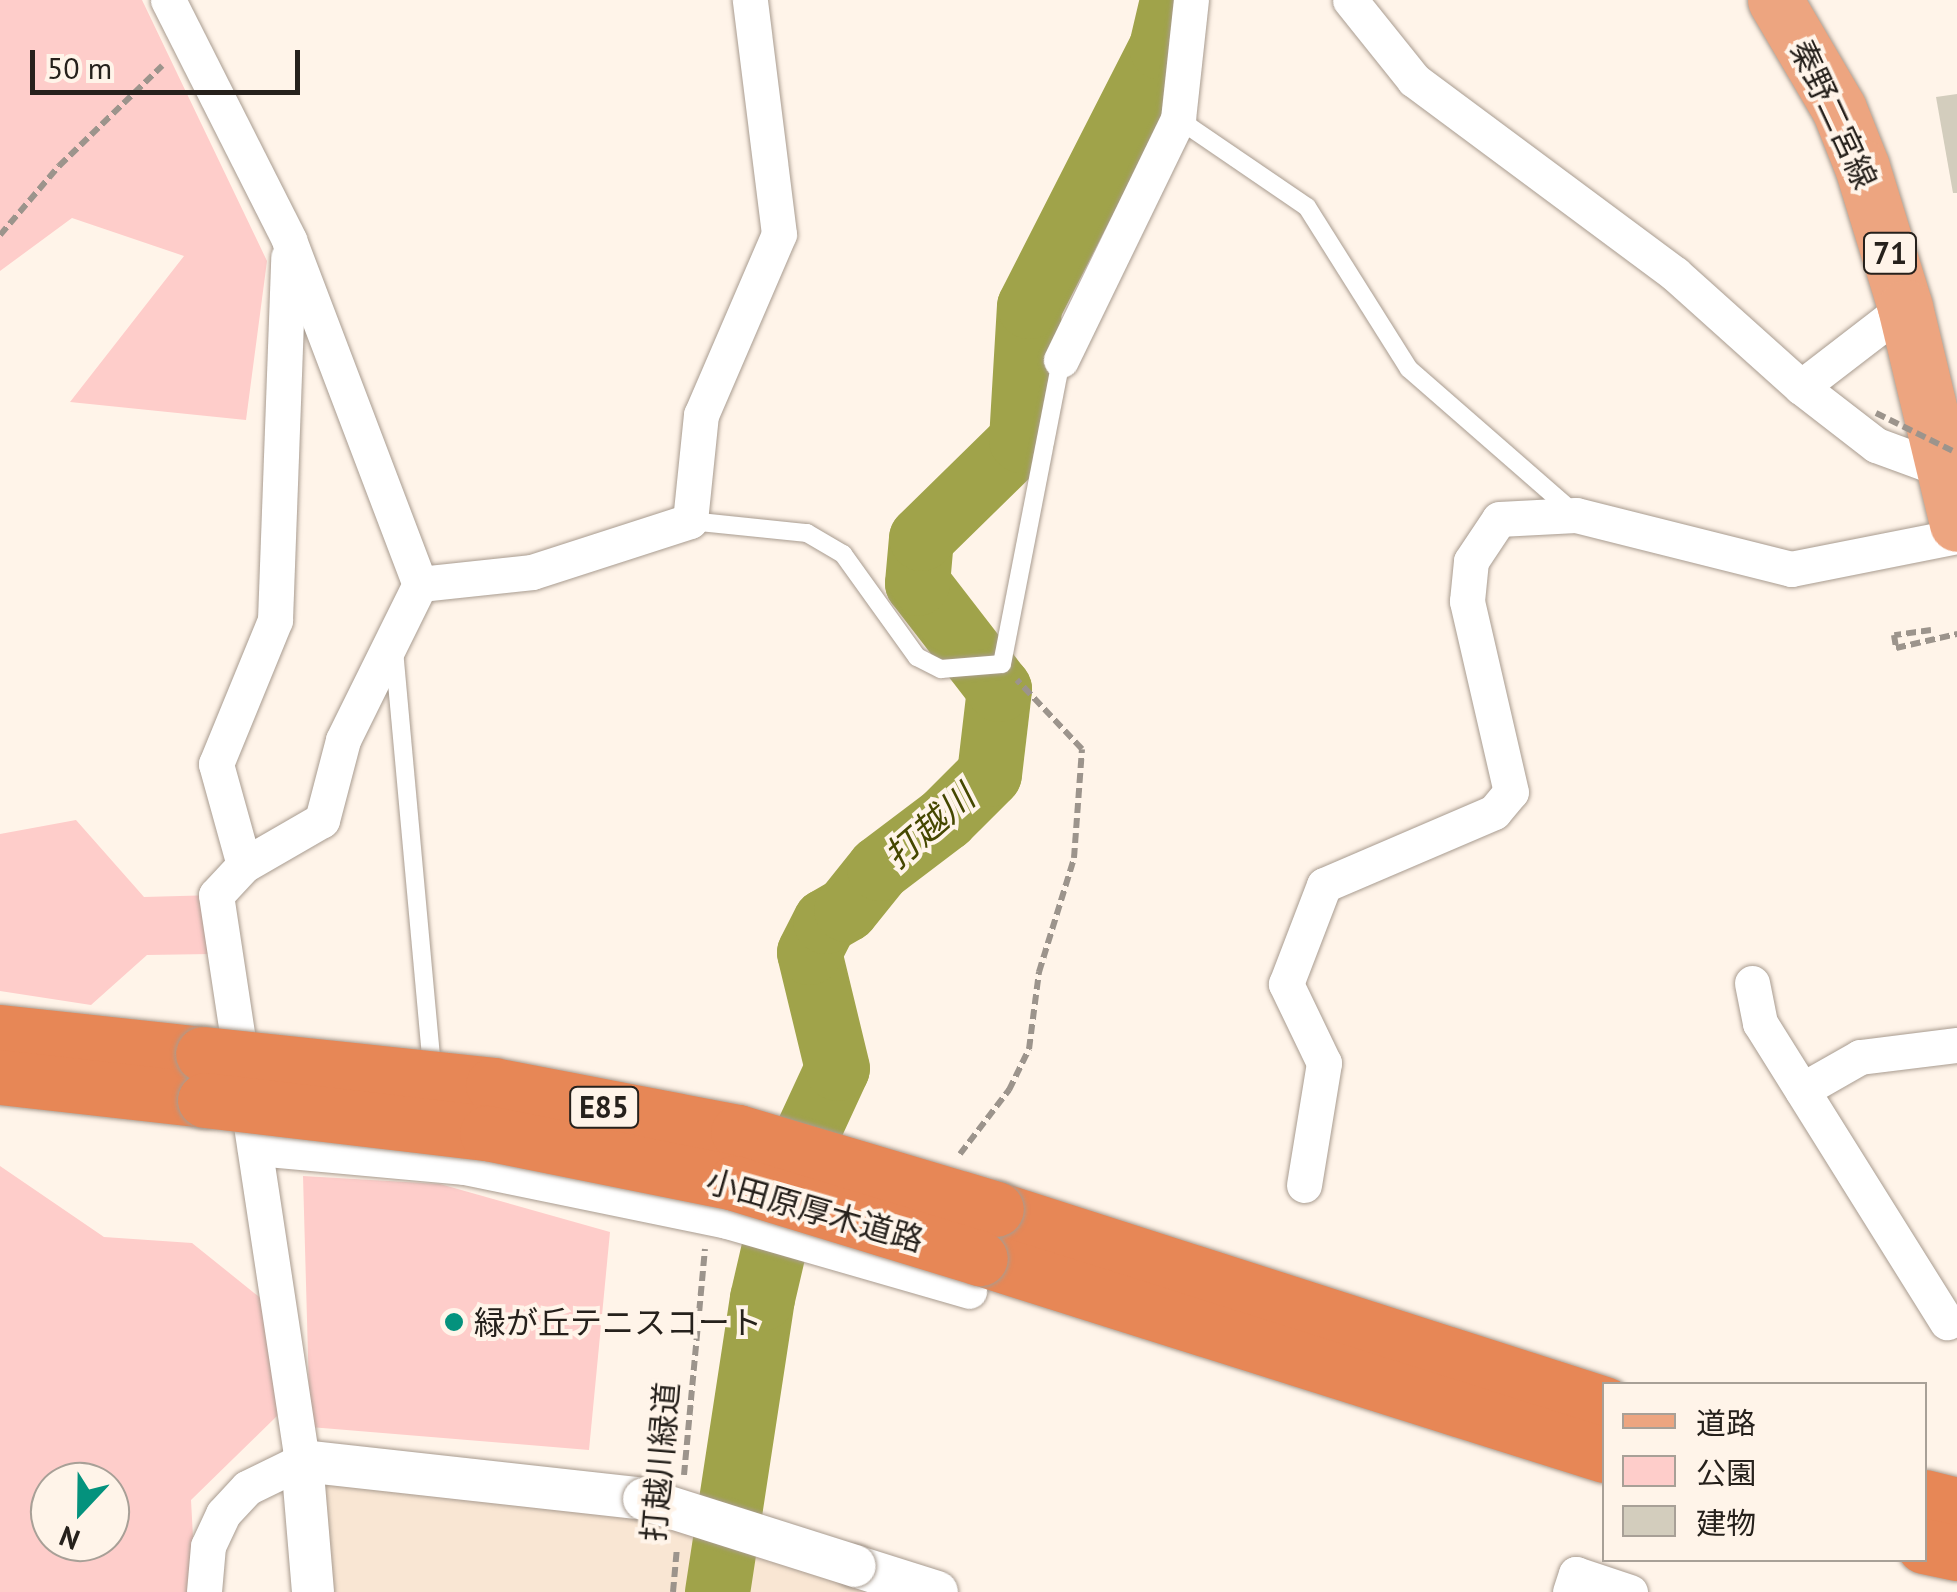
<!DOCTYPE html>
<html>
<head>
<meta charset="utf-8">
<style>
  body { margin:0 }
  #map { position:relative; width:1957px; height:1592px; overflow:hidden; background:#fff4e9; font-family:"PT Sans","Noto Sans JP",sans-serif }
  div>[style] { position:absolute }
  .built>* { inset:0; background:#f9e6d3 }
  .green>* { inset:0; background:#fecdca }
  .river>* { height:65px; margin:-32.5px; padding:0 32.5px; transform-origin:32.5px; border-radius:32.5px; background:#a0a34a }
  .building>* { inset:0; background:#d3cdbd }
  .path>* { height:6px; margin-top:-3px; transform-origin:0; background:repeating-linear-gradient(90deg,#9c948c 0 10px,transparent 0 15px) }
  .roads { filter:drop-shadow(0 0 2px #a99c90) drop-shadow(0 0 2px #a99c90) }
  .service>* { height:18px; margin:-9px; padding:0 9px; transform-origin:9px; border-radius:9px; background:#fff }
  .minor>* { height:35px; margin:-17.5px; padding:0 17.5px; transform-origin:17.5px; border-radius:17.5px; background:#fff }
  .tertiary>* { height:42px; margin:-21px; padding:0 21px; transform-origin:21px; border-radius:21px; background:#fff }
  .primary>* { height:55px; margin:-27.5px; padding:0 27.5px; transform-origin:27.5px; border-radius:27.5px; background:#eda580 }
  .trunk>* { height:55px; margin:-27.5px; padding:0 27.5px; transform-origin:27.5px; border-radius:27.5px; background:#e78756 }
  .path-bridge>* { height:6px; margin-top:-3px; transform-origin:0; background:repeating-linear-gradient(90deg,#9c948c 0 10px,transparent 0 15px) }
  .bridges { filter:drop-shadow(0 0 2px #a99c90) drop-shadow(0 0 2px #a99c90) }
  .tertiary-bridge>* { height:42px; margin:-21px; padding:0 21px; transform-origin:21px; border-radius:21px; background:#fff }
  .trunk-bridge>* { height:55px; margin:-27.5px; padding:0 27.5px; transform-origin:27.5px; border-radius:27.5px; background:#e78756 }
  .dots>* { width:28px; height:28px; translate:-50% -50%; box-sizing:border-box; border:5px solid #fff4e9; border-radius:50% }
  span { translate:-50% -50%; white-space:nowrap; text-align:center; line-height:1.15; -webkit-text-stroke:8px #fff4e9; paint-order:stroke }
  .shield-label span { padding:2px 8px; background:#fff4e9; border:2px solid; border-radius:8px; -webkit-text-stroke-width:0 }
  .shield-label { font-size:30px; color:#26211c; font-weight:700 }
  .street-label { font-size:32px; color:#26211c }
  .poi-label { font-size:32px; color:#26211c }
  .left { translate:0 -50%; text-align:left }
  .water-label { font-size:35px; color:#454700; font-style:italic }
  .legend { position:absolute; left:1602px; top:1382px; width:325px; height:180px; box-sizing:border-box; background:#fff4e9; border:2px solid #a8a097; margin:0; padding:12px 18px; list-style:none; font-size:30px; color:#26211c }
  .legend li { display:flex; align-items:center; gap:20px; height:50px }
  .legend b { width:50px; border:2px solid #a8a097 }
  .north { position:absolute; left:30px; top:1462px; width:100px; height:100px; box-sizing:border-box; background:#fff4e9; border:2px solid #a8a097; border-radius:50%; rotate:202deg; font-size:28px; font-weight:700; line-height:40px; text-align:center; color:#26211c }
  .north::after { content:''; display:block; margin:auto; width:35px; height:45px; background:#04927d; clip-path:polygon(50% 0,100% 100%,50% 72%,0 100%) }
  .scale { position:absolute; left:30px; top:50px; width:270px; height:45px; box-sizing:border-box; border:5px solid #26211c; border-top:0; padding-left:12px; font-size:30px; line-height:35px; white-space:nowrap; color:#26211c; -webkit-text-stroke:8px #fff4e9; paint-order:stroke }
</style>
</head>
<body>
<div id="map">
  <div class="built">
    <div style="clip-path:polygon(302px 1461px,644px 1499px,912px 1592px,313px 1592px)"></div>
  </div>
  <div class="green">
    <div style="clip-path:polygon(0 0,142px 0,267px 261px,246px 420px,70px 402px,184px 256px,72px 218px,0 271px)"></div>
    <div style="clip-path:polygon(76px 820px,144px 897px,216px 895px,211px 954px,147px 955px,91px 1005px,0 991px,0 834px)"></div>
    <div style="clip-path:polygon(evenodd,0 1166px,104px 1237px,192px 1243px,263px 1300px,278px 1415px,191px 1500px,196px 1592px,0 1592px,0 1166px,50px 1482px,110px 1482px,110px 1542px,50px 1542px,50px 1482px)"></div>
    <div style="clip-path:polygon(303px 1176px,440px 1184px,610px 1232px,589px 1450px,310px 1427px)"></div>
  </div>
  <div class="river">
    <div style="left:717px;top:1592px;width:297px;rotate:-81.3deg"></div>
    <div style="left:762px;top:1298px;width:141px;rotate:-76.9deg"></div>
    <div style="left:794px;top:1161px;width:102px;rotate:-65.2deg"></div>
    <div style="left:837px;top:1068px;width:119px;rotate:-103.6deg"></div>
    <div style="left:809px;top:952px;width:35px;rotate:-63deg"></div>
    <div style="left:825px;top:921px;width:24px;rotate:-30deg"></div>
    <div style="left:846px;top:909px;width:53px;rotate:-51.2deg"></div>
    <div style="left:879px;top:868px;width:83px;rotate:-37.1deg"></div>
    <div style="left:945px;top:818px;width:62px;rotate:-45deg"></div>
    <div style="left:989px;top:774px;width:86px;rotate:-83.3deg"></div>
    <div style="left:999px;top:689px;width:134px;rotate:-127.7deg"></div>
    <div style="left:917px;top:583px;width:45px;rotate:-84.9deg"></div>
    <div style="left:921px;top:538px;width:140px;rotate:-44.4deg"></div>
    <div style="left:1021px;top:440px;width:134px;rotate:-86.6deg"></div>
    <div style="left:1029px;top:306px;width:291px;rotate:-63deg"></div>
    <div style="left:1161px;top:47px;width:48px;rotate:-76.8deg"></div>
  </div>
  <div class="building">
    <div style="clip-path:polygon(1957px 94px,1957px 193px,1953px 193px,1936px 97px)"></div>
  </div>
  <div class="path">
    <div style="left:0;top:235px;width:91px;rotate:-49.5deg"></div>
    <div style="left:59px;top:166px;width:144px;rotate:-44.2deg"></div>
    <div style="left:1931px;top:630px;width:37px;rotate:172deg"></div>
    <div style="left:1894px;top:635px;width:13px;rotate:81deg"></div>
    <div style="left:1896px;top:648px;width:63px;rotate:-12.9deg"></div>
    <div style="left:960px;top:1154px;width:81px;rotate:-52.6deg"></div>
    <div style="left:1009px;top:1090px;width:46px;rotate:-64deg"></div>
    <div style="left:1029px;top:1049px;width:78px;rotate:-82.6deg"></div>
    <div style="left:1039px;top:972px;width:119px;rotate:-72.9deg"></div>
    <div style="left:1074px;top:858px;width:109px;rotate:-85.8deg"></div>
    <div style="left:1082px;top:749px;width:95px;rotate:-133.3deg"></div>
    <div style="left:684px;top:1475px;width:227px;rotate:-84.7deg"></div>
    <div style="left:673px;top:1592px;width:45px;rotate:-84.9deg"></div>
  </div>
  <div class="roads">
    <div class="service">
      <div style="left:1178px;top:119px;width:156px;rotate:34.3deg"></div>
      <div style="left:1307px;top:207px;width:191px;rotate:57.8deg"></div>
      <div style="left:1409px;top:369px;width:220px;rotate:41.1deg"></div>
      <div style="left:690px;top:521px;width:118px;rotate:5.9deg"></div>
      <div style="left:807px;top:533px;width:42px;rotate:30.3deg"></div>
      <div style="left:843px;top:554px;width:127px;rotate:54.3deg"></div>
      <div style="left:917px;top:657px;width:27px;rotate:27deg"></div>
      <div style="left:941px;top:669px;width:61px;rotate:-4.7deg"></div>
      <div style="left:1002px;top:664px;width:310px;rotate:-79deg"></div>
      <div style="left:394px;top:650px;width:405px;rotate:84.8deg"></div>
    </div>
    <div class="minor">
      <div style="left:168px;top:0;width:269px;rotate:63.2deg"></div>
      <div style="left:289px;top:240px;width:368px;rotate:69.2deg"></div>
      <div style="left:420px;top:584px;width:174px;rotate:116.3deg"></div>
      <div style="left:343px;top:740px;width:83px;rotate:104.7deg"></div>
      <div style="left:322px;top:820px;width:90px;rotate:150deg"></div>
      <div style="left:244px;top:865px;width:41px;rotate:133deg"></div>
      <div style="left:216px;top:895px;width:572px;rotate:81.36deg"></div>
      <div style="left:302px;top:1461px;width:61px;rotate:153.9deg"></div>
      <div style="left:247px;top:1488px;width:35px;rotate:133deg"></div>
      <div style="left:223px;top:1514px;width:35px;rotate:115deg"></div>
      <div style="left:208px;top:1546px;width:46px;rotate:95deg"></div>
      <div style="left:1350px;top:0;width:102px;rotate:51.3deg"></div>
      <div style="left:1414px;top:80px;width:325px;rotate:36.6deg"></div>
      <div style="left:1675px;top:274px;width:169px;rotate:41.9deg"></div>
      <div style="left:1801px;top:387px;width:95px;rotate:37.7deg"></div>
      <div style="left:1876px;top:445px;width:72px;rotate:20.2deg"></div>
      <div style="left:1061px;top:360px;width:268px;rotate:-64.1deg"></div>
      <div style="left:1178px;top:119px;width:120px;rotate:-83.8deg"></div>
      <div style="left:1801px;top:387px;width:131px;rotate:-37.6deg"></div>
      <div style="left:420px;top:584px;width:113px;rotate:-6.1deg"></div>
      <div style="left:532px;top:572px;width:166px;rotate:-17.9deg"></div>
      <div style="left:690px;top:521px;width:107px;rotate:-84.1deg"></div>
      <div style="left:701px;top:415px;width:197px;rotate:-66.7deg"></div>
      <div style="left:779px;top:234px;width:236px;rotate:-97.1deg"></div>
      <div style="left:244px;top:865px;width:105px;rotate:-105.5deg"></div>
      <div style="left:216px;top:764px;width:156px;rotate:-67.7deg"></div>
      <div style="left:275px;top:620px;width:363px;rotate:-87.9deg"></div>
      <div style="left:1752px;top:983px;width:41px;rotate:78.7deg"></div>
      <div style="left:1760px;top:1023px;width:353px;rotate:58deg"></div>
      <div style="left:1802px;top:1090px;width:67px;rotate:-29.6deg"></div>
      <div style="left:1860px;top:1057px;width:98px;rotate:-7.1deg"></div>
      <div style="left:255px;top:1148px;width:210px;rotate:5.2deg"></div>
      <div style="left:464px;top:1167px;width:268px;rotate:11.6deg"></div>
      <div style="left:727px;top:1221px;width:252px;rotate:16.1deg"></div>
      <div style="left:1304px;top:1185px;width:124px;rotate:-80.7deg"></div>
      <div style="left:1324px;top:1063px;width:88px;rotate:-115.7deg"></div>
      <div style="left:1286px;top:984px;width:106px;rotate:-69deg"></div>
      <div style="left:1324px;top:885px;width:185px;rotate:-23.2deg"></div>
      <div style="left:1494px;top:812px;width:26px;rotate:-50deg"></div>
      <div style="left:1511px;top:792px;width:196px;rotate:-103deg"></div>
      <div style="left:1467px;top:601px;width:40px;rotate:-84.3deg"></div>
      <div style="left:1471px;top:561px;width:50px;rotate:-56.3deg"></div>
      <div style="left:1499px;top:519px;width:77px;rotate:-3deg"></div>
      <div style="left:1576px;top:515px;width:222px;rotate:14.1deg"></div>
      <div style="left:1791px;top:569px;width:169px;rotate:-11.2deg"></div>
      <div style="left:1570px;top:1592px;width:19px;rotate:-72deg"></div>
      <div style="left:1576px;top:1574px;width:57px;rotate:18.4deg"></div>
    </div>
    <div class="tertiary">
      <div style="left:855px;top:1566px;width:86px;rotate:17.6deg"></div>
      <div style="left:313px;top:1592px;width:131px;rotate:-94.8deg"></div>
      <div style="left:302px;top:1461px;width:344px;rotate:6.3deg"></div>
    </div>
    <div class="primary">
      <div style="left:1775px;top:0;width:126px;rotate:59.6deg"></div>
      <div style="left:1839px;top:109px;width:62px;rotate:68.4deg"></div>
      <div style="left:1862px;top:167px;width:146px;rotate:72.9deg"></div>
      <div style="left:1905px;top:307px;width:223px;rotate:76.5deg"></div>
    </div>
    <div class="trunk">
      <div style="left:0;top:1032px;width:204px;rotate:6.2deg"></div>
      <div style="left:0;top:1077px;width:206px;rotate:6.4deg"></div>
      <div style="left:996px;top:1209px;width:639px;rotate:17.78deg"></div>
      <div style="left:980px;top:1258px;width:654px;rotate:17.52deg"></div>
      <div style="left:1924px;top:1497px;width:34px;rotate:14deg"></div>
      <div style="left:1924px;top:1546px;width:34px;rotate:12deg"></div>
    </div>
  </div>
  <div class="path-bridge">
    <div style="left:1876px;top:413px;width:90px;rotate:26.3deg"></div>
  </div>
  <div class="bridges">
    <div class="tertiary-bridge">
      <div style="left:644px;top:1499px;width:221px;rotate:17.6deg"></div>
    </div>
    <div class="trunk-bridge">
      <div style="left:203px;top:1054px;width:292px;rotate:6.1deg"></div>
      <div style="left:493px;top:1085px;width:249px;rotate:10.9deg"></div>
      <div style="left:738px;top:1132px;width:269px;rotate:16.6deg"></div>
      <div style="left:205px;top:1100px;width:284px;rotate:6.7deg"></div>
      <div style="left:487px;top:1133px;width:252px;rotate:11.4deg"></div>
      <div style="left:734px;top:1183px;width:257px;rotate:17deg"></div>
    </div>
  </div>
  <div class="dots">
    <div style="left:454px;top:1322px;background:#04927d"></div>
  </div>
  <div class="shield-label">
    <span style="left:1890px;top:253px">71</span>
    <span style="left:604px;top:1107px">E85</span>
  </div>
  <div class="street-label">
    <span style="left:1834px;top:114px;rotate:65deg">秦野二宮線</span>
    <span style="left:815px;top:1210px;rotate:16deg">小田原厚木道路</span>
    <span style="left:660px;top:1462px;rotate:-85deg">打越川緑道</span>
  </div>
  <div class="poi-label">
    <span class="left" style="left:474px;top:1322px">緑が丘テニスコート</span>
  </div>
  <div class="water-label">
    <span style="left:929px;top:826px;rotate:-41deg">打越川</span>
  </div>
  <ul class="legend">
  <li><b style="height:12px;background:#eda580"></b>道路</li>
  <li><b style="height:28px;background:#fecdca"></b>公園</li>
  <li><b style="height:28px;background:#d3cdbd"></b>建物</li>
  </ul>
  <div class="north">N</div>
  <div class="scale">50 m</div>
</div>
</body>
</html>
